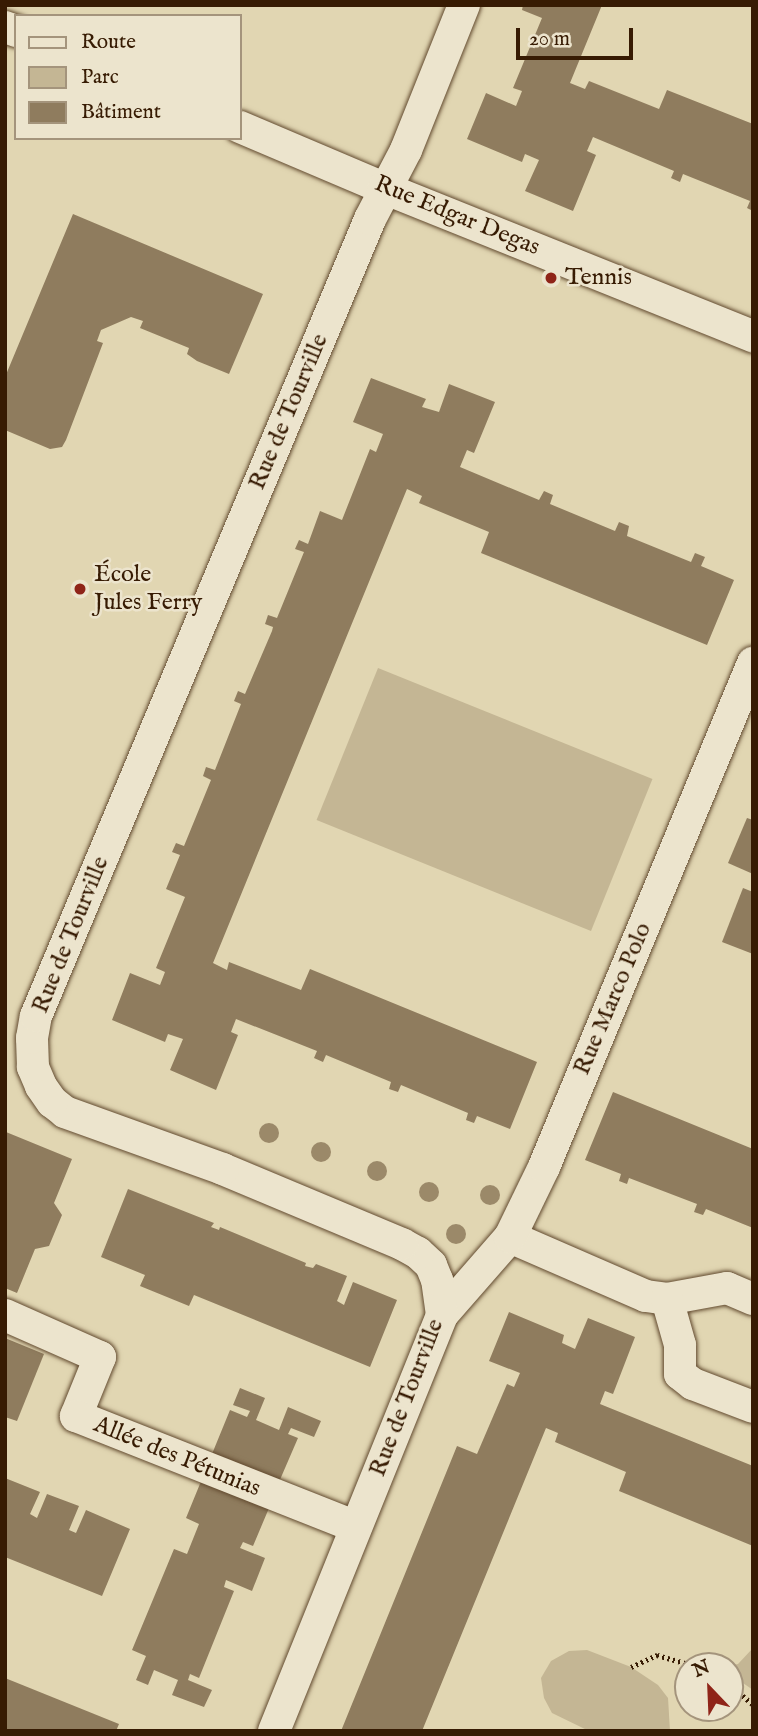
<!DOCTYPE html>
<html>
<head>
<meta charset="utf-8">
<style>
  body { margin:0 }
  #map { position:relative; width:758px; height:1736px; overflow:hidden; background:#e1d6b2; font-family:"IM FELL English",serif }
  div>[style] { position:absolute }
  .green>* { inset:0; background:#c4b694; transform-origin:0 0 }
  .building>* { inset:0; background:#8f7c5e }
  .path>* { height:4.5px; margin-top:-2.25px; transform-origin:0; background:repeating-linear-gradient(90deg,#371b03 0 2px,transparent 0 5.5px) }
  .roads { filter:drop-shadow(0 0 2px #624a2f) drop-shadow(0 0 2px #624a2f) }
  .street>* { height:32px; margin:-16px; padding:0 16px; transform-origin:16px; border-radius:16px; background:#ece4cd }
  .trees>* { width:20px; height:20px; margin:-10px; border-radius:50%; background:#9b8969 }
  .dots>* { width:19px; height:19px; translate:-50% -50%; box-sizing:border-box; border:4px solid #ece4cd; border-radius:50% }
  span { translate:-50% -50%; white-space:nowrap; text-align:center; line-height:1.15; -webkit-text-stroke:5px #ece4cd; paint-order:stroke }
  .street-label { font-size:24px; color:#371b03 }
  .poi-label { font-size:24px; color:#371b03 }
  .left { translate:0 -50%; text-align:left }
  .frame { position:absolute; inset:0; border:7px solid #371b03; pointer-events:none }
  .legend { position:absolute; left:14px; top:14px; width:228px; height:126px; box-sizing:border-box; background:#ece4cd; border:2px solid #a4947c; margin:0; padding:9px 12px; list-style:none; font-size:21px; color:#371b03 }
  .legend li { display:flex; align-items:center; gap:14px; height:35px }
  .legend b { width:35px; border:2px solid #a4947c }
  .north { position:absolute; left:674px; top:1652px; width:70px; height:70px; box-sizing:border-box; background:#ece4cd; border:2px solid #a4947c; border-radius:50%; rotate:337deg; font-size:19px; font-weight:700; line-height:28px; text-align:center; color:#371b03 }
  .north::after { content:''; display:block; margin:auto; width:24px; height:32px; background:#8f2418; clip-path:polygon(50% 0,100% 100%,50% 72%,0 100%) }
  .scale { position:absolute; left:516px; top:28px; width:117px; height:32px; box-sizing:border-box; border:4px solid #371b03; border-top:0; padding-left:9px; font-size:21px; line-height:24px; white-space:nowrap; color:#371b03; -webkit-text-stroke:5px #ece4cd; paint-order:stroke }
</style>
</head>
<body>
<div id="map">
  <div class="green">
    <div style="left:378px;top:668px;width:296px;height:164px;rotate:22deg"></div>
    <div style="clip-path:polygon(753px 1648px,753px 1690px,730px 1674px,729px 1666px,738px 1664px)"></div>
    <div style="clip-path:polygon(587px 1650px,631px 1667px,658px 1685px,668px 1698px,670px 1731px,589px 1731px,552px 1713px,544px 1698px,541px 1678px,551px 1661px,569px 1651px)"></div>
  </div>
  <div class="building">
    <div style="clip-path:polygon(523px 5px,602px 5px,570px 83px,585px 89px,589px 81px,659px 109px,667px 90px,753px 124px,753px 211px,747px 208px,750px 201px,683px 174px,680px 182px,671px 178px,674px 171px,593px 137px,587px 151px,596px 155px,573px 211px,525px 191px,539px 160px,525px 154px,522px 162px,467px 139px,486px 93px,516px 106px,522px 91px,513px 88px,542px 18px,522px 10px)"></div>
    <div style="clip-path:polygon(73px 214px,263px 294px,229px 374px,197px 361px,187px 354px,189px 348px,140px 328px,143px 321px,131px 317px,101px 330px,97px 341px,103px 343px,66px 440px,62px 447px,50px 449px,5px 430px,5px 377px)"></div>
    <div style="clip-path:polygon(371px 378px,426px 399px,422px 407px,439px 412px,449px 384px,495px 402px,474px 453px,467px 450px,460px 467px,539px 500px,544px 491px,553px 495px,550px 504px,615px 531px,619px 522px,629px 526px,627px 536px,691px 562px,695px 553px,705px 557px,701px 566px,734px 580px,707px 645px,481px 553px,489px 532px,419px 503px,422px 496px,407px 489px,213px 963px,227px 970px,229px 962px,301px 990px,310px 969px,537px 1062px,510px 1129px,477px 1116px,474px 1123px,466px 1120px,468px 1113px,401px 1085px,398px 1092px,389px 1089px,391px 1082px,326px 1055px,323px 1062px,314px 1058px,317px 1051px,236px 1019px,231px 1032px,238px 1035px,216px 1090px,170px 1070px,183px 1039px,168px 1034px,165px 1042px,112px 1020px,130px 973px,160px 985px,165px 972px,156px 968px,185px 897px,166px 889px,180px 855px,172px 852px,176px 843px,184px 846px,211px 780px,203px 776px,206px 767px,215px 770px,241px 704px,234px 701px,238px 691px,245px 694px,272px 631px,273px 627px,265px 624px,268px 615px,277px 618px,304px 552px,295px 549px,299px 540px,308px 544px,320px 511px,342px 520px,370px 449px,376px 452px,383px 434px,353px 422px)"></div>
    <div style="clip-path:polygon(747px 818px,753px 820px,753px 874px,728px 863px)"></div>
    <div style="clip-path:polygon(743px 888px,753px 892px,753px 954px,722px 942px)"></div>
    <div style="clip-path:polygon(613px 1092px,753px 1149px,753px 1228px,706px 1209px,703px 1215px,694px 1212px,697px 1204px,629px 1178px,627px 1184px,619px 1181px,621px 1174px,585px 1160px)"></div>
    <div style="clip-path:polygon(6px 1132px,72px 1159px,54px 1203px,62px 1215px,49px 1246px,35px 1249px,17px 1293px,5px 1288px)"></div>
    <div style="clip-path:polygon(128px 1189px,214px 1223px,211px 1227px,219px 1230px,220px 1227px,306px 1263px,305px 1266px,313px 1268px,316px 1264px,347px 1276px,337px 1301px,344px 1305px,353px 1282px,397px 1300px,370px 1367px,194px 1295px,189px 1306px,140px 1286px,145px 1275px,101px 1257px)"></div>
    <div style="clip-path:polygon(509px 1312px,564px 1335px,562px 1343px,575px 1349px,588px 1318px,635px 1337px,613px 1394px,605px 1391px,600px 1404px,753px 1466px,753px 1546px,619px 1491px,626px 1472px,555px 1442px,558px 1433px,546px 1428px,422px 1731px,341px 1731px,457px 1446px,477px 1454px,507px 1384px,514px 1387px,520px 1373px,489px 1361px)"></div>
    <div style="clip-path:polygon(5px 1338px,44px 1354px,17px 1421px,5px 1417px)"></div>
    <div style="clip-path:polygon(240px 1388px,265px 1398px,256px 1420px,279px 1430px,288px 1407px,321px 1421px,314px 1437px,291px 1428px,288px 1434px,298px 1438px,279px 1482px,212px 1454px,230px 1410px,247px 1417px,250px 1411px,233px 1405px)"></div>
    <div style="clip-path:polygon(204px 1474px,272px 1501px,253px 1546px,243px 1542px,240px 1548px,265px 1558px,252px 1591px,226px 1580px,224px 1587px,234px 1591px,199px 1678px,190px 1674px,188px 1680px,212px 1690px,204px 1707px,172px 1695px,178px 1680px,154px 1670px,148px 1685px,136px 1680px,146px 1656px,132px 1650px,174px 1549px,187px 1554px,199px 1524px,186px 1518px)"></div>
    <div style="clip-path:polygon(5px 1478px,40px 1492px,30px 1514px,37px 1518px,47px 1494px,79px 1506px,69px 1530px,76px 1533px,86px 1510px,130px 1529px,102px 1596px,5px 1557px)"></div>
    <div style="clip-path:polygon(5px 1678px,119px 1724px,116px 1731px,5px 1731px)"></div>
  </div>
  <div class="path">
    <div style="left:631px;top:1667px;width:29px;rotate:-25deg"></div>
    <div style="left:657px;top:1655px;width:40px;rotate:16deg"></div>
    <div style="left:730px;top:1685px;width:30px;rotate:40deg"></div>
  </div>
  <div class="roads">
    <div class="street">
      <div style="left:5px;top:27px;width:12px;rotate:20deg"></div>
      <div style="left:240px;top:127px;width:156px;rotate:23deg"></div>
      <div style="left:384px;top:188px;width:398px;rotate:21.9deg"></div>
      <div style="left:510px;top:1237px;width:148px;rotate:23.5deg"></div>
      <div style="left:646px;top:1296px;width:21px;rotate:8deg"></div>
      <div style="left:667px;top:1299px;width:61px;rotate:-10.4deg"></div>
      <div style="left:727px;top:1288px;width:28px;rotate:23deg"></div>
      <div style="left:667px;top:1299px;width:48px;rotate:74.2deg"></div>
      <div style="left:680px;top:1345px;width:29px;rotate:90deg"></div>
      <div style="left:680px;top:1374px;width:16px;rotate:38deg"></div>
      <div style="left:693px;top:1384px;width:64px;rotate:21deg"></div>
      <div style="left:5px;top:1315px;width:104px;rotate:23.9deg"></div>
      <div style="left:100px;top:1357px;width:64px;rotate:112.1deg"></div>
      <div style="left:76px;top:1416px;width:301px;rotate:21.6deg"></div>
      <div style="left:442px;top:1315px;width:103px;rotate:-48.9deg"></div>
      <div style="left:510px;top:1237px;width:78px;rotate:-64.1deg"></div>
      <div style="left:544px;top:1167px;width:546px;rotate:-67.48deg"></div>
      <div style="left:274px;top:1731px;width:449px;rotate:-68deg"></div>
      <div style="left:442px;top:1315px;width:35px;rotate:-98deg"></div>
      <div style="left:437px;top:1280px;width:16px;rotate:-112deg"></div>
      <div style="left:431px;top:1265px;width:18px;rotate:-137deg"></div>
      <div style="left:418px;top:1253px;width:18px;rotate:-151deg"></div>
      <div style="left:402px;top:1244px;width:194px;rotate:-157.3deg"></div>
      <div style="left:223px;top:1169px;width:168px;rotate:-160.2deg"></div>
      <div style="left:65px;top:1112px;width:16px;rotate:-142deg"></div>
      <div style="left:52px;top:1102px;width:19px;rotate:-125deg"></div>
      <div style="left:41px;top:1086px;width:21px;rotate:-113deg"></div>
      <div style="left:33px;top:1067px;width:29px;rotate:-92deg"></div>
      <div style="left:32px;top:1038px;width:22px;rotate:-80deg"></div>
      <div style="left:36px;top:1016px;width:864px;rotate:-67.26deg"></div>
      <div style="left:370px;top:219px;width:78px;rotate:-62.4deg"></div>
      <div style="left:406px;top:150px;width:156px;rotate:-68.2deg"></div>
    </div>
  </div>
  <div class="trees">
    <div style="left:269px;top:1133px"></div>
    <div style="left:321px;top:1152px"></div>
    <div style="left:377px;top:1171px"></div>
    <div style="left:429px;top:1192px"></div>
    <div style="left:490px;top:1195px"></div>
    <div style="left:456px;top:1234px"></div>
  </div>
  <div class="dots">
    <div style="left:551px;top:278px;background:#8f2418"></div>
    <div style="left:80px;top:589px;background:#8f2418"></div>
  </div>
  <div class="street-label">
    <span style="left:457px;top:216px;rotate:22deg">Rue Edgar Degas</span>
    <span style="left:289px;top:412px;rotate:-67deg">Rue de Tourville</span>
    <span style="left:71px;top:935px;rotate:-68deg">Rue de Tourville</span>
    <span style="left:613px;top:999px;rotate:-67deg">Rue Marco Polo</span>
    <span style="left:407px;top:1398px;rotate:-69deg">Rue de Tourville</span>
    <span style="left:177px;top:1457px;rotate:22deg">Allée des Pétunias</span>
  </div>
  <div class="poi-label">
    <span class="left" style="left:565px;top:278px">Tennis</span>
    <span class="left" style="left:94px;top:589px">École<br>Jules Ferry</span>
  </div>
  <div class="frame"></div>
  <ul class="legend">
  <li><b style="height:9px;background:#ece4cd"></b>Route</li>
  <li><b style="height:19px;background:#c4b694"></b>Parc</li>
  <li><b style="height:19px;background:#8f7c5e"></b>Bâtiment</li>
  </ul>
  <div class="north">N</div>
  <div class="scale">20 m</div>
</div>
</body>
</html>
